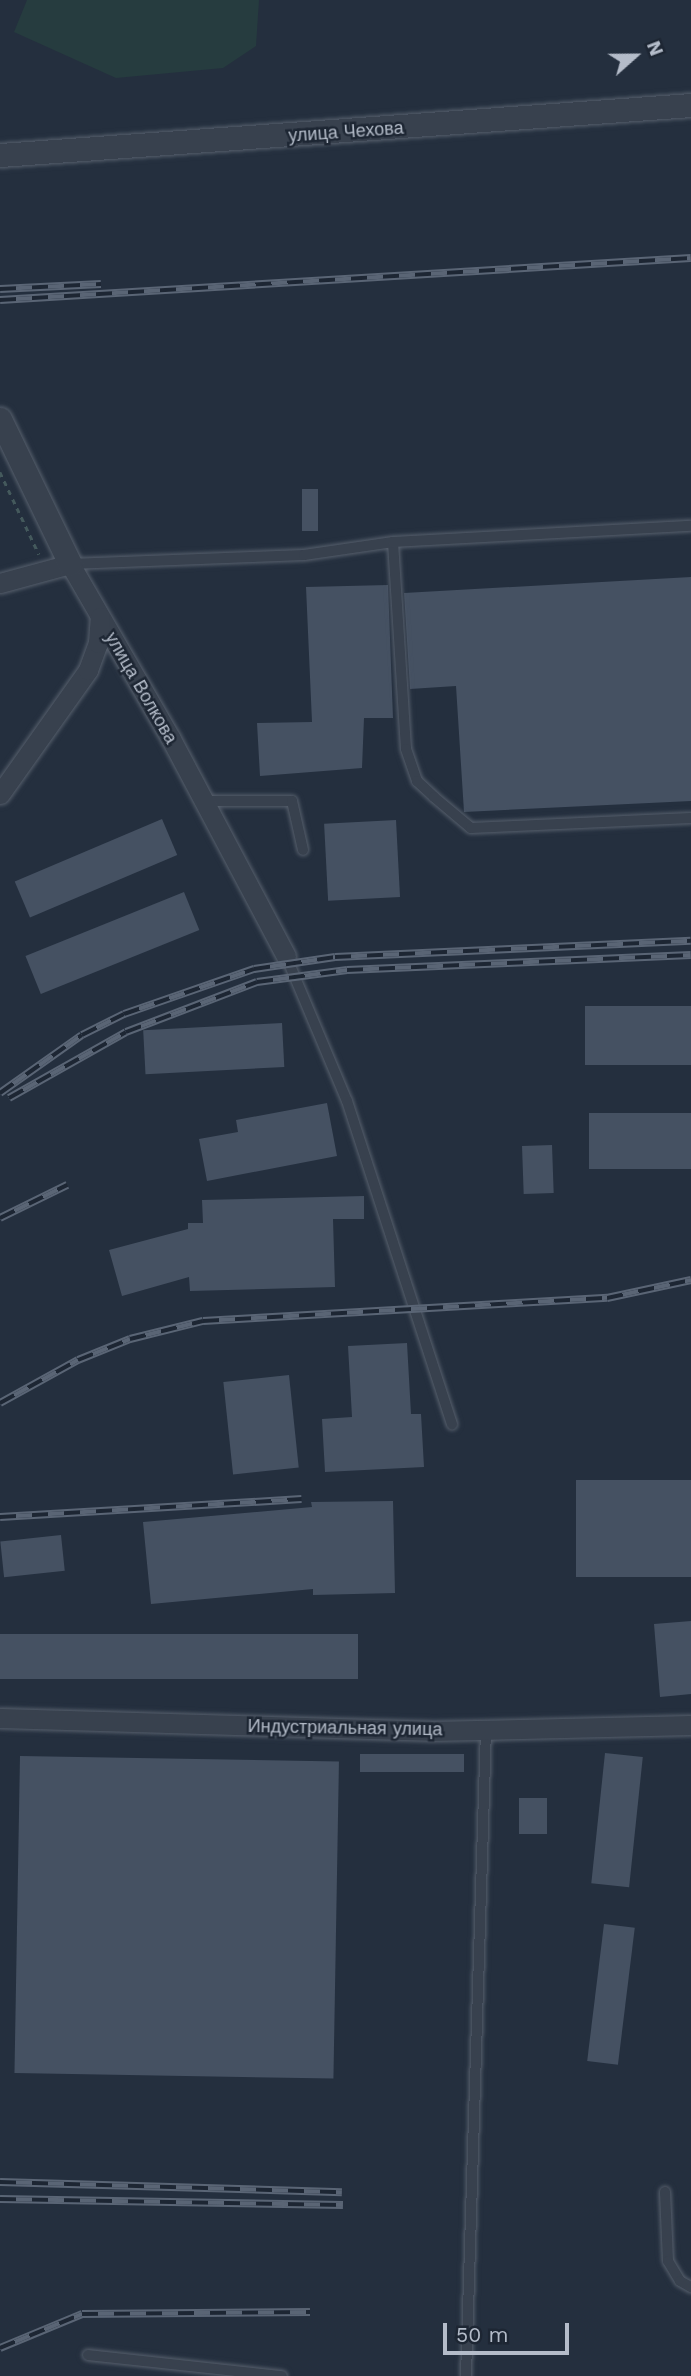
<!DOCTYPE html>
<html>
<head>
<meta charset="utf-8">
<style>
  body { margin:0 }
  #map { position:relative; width:691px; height:2376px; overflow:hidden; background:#242f3e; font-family:"Work Sans",sans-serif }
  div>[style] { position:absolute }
  .green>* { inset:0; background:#263c3f }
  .building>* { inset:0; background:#455162; transform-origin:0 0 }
  .path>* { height:2.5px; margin-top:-1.25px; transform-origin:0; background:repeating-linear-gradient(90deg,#44595c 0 5px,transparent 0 10px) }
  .roads { filter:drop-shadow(0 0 2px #565f6c) drop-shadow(0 0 2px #565f6c) }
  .service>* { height:10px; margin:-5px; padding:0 5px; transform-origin:5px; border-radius:5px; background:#38414e }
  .minor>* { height:19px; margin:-9.5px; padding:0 9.5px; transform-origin:9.5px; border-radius:9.5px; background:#38414e }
  .tertiary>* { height:23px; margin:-11.5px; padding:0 11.5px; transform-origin:11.5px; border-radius:11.5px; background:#38414e }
  .rail>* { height:8px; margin-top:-4px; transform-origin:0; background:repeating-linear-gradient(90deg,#1d2633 0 16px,#5a6575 0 32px); box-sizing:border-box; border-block:2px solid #5a6575 }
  span { translate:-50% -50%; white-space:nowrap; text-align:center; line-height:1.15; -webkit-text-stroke:5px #1d2633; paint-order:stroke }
  .street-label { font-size:18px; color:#b4bcc9 }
  .north { position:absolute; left:600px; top:21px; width:70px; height:70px; -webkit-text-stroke:5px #1d2633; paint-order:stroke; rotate:69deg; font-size:19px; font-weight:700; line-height:28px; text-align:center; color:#b4bcc9 }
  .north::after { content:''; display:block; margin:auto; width:24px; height:32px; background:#b4bcc9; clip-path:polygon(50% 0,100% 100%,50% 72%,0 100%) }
  .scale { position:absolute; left:443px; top:2323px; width:126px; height:32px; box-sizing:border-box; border:4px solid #b4bcc9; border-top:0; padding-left:9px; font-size:21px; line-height:24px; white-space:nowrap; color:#b4bcc9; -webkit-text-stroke:5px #1d2633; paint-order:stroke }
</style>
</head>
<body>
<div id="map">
  <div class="green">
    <div style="clip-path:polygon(27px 0,259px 0,256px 46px,223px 68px,116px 78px,14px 32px)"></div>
  </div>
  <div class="building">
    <div style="left:302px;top:489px;width:16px;height:42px"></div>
    <div style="clip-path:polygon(691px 577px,691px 801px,464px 812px,456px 686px,410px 689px,404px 593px)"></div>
    <div style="clip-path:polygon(388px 585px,393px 718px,364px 718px,362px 768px,260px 776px,257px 723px,312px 722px,306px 587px)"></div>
    <div style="left:162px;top:819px;width:39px;height:160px;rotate:67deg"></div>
    <div style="left:396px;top:820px;width:77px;height:72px;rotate:87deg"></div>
    <div style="left:184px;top:892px;width:41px;height:171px;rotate:68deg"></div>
    <div style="left:691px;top:1006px;width:59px;height:106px;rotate:90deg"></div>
    <div style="left:282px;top:1023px;width:44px;height:139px;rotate:87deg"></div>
    <div style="clip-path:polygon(327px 1103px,337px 1156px,207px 1181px,199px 1139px,238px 1132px,236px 1120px)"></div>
    <div style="left:691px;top:1113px;width:56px;height:102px;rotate:90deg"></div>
    <div style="left:552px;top:1145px;width:48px;height:30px;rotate:88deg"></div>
    <div style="clip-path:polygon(364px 1196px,364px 1219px,333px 1219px,335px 1287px,190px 1291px,189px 1277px,122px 1296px,109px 1250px,188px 1229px,188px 1223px,203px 1223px,202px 1200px)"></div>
    <div style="clip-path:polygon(407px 1343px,411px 1414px,421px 1414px,424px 1467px,325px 1472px,322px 1419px,352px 1417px,348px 1346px)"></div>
    <div style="left:289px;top:1375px;width:93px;height:66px;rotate:84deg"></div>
    <div style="left:691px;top:1480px;width:97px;height:115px;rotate:90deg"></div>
    <div style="clip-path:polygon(393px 1501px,395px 1593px,313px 1595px,313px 1589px,151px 1604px,143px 1522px,312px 1507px,311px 1502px)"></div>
    <div style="left:61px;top:1535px;width:36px;height:61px;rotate:84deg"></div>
    <div style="clip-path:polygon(691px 1621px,691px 1694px,660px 1697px,654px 1624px)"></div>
    <div style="left:0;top:1634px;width:358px;height:45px"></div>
    <div style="left:605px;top:1753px;width:38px;height:131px;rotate:6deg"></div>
    <div style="left:360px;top:1754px;width:104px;height:18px"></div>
    <div style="left:20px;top:1756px;width:319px;height:317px;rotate:1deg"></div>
    <div style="left:519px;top:1798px;width:28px;height:36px"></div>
    <div style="left:604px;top:1924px;width:31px;height:138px;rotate:7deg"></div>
  </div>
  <div class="path">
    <div style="left:0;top:472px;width:91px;rotate:64.6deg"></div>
  </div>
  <div class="roads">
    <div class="service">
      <div style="left:393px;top:542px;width:207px;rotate:86.4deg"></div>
      <div style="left:406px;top:749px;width:34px;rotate:71deg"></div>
      <div style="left:417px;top:781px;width:23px;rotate:43deg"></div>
      <div style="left:434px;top:797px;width:48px;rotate:40deg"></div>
      <div style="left:471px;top:828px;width:220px;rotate:-2.6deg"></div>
      <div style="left:70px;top:564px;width:234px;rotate:-2.2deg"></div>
      <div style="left:304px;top:555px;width:90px;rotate:-8.3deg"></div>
      <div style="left:393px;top:542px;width:298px;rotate:-3.1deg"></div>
      <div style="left:204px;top:801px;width:88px"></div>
      <div style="left:292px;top:801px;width:50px;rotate:77.3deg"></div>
      <div style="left:286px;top:956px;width:157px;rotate:67.2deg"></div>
      <div style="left:347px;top:1101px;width:340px;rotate:72deg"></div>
      <div style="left:665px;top:2192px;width:69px;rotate:87.5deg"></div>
      <div style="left:668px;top:2261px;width:23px;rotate:59deg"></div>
      <div style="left:680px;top:2281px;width:13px;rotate:29deg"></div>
      <div style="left:88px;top:2355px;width:195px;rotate:6.2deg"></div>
      <div style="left:466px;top:2376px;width:646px;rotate:-88.23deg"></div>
    </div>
    <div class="minor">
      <div style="left:0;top:583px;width:73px;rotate:-15.2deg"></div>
      <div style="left:70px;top:564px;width:202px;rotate:60deg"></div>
      <div style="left:171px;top:739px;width:246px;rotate:62.1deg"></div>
      <div style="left:0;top:794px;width:152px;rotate:-54.6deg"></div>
      <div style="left:88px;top:670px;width:29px;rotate:-70deg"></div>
      <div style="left:98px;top:643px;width:26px;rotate:-86deg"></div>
      <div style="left:0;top:1718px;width:430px;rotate:1.7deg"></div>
      <div style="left:430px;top:1731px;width:261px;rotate:-1.3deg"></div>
    </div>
    <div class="tertiary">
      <div style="left:0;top:155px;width:693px;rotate:-4.14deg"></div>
      <div style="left:0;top:419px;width:161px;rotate:64.2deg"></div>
    </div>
  </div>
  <div class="rail">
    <div style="left:0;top:289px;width:101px;rotate:-2.8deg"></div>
    <div style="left:0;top:300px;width:692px;rotate:-3.48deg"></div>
    <div style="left:0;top:1093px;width:100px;rotate:-35.3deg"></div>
    <div style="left:82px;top:1035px;width:47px;rotate:-26.6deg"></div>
    <div style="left:124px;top:1014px;width:138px;rotate:-19.1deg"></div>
    <div style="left:254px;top:969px;width:82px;rotate:-8.4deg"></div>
    <div style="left:335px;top:957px;width:356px;rotate:-2.6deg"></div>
    <div style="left:9px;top:1098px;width:134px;rotate:-29.4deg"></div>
    <div style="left:126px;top:1032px;width:140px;rotate:-20.9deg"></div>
    <div style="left:257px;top:982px;width:91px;rotate:-7.6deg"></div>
    <div style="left:347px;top:970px;width:344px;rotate:-2.5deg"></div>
    <div style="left:0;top:1218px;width:75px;rotate:-26.2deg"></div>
    <div style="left:0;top:1403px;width:89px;rotate:-28.9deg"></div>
    <div style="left:78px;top:1360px;width:56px;rotate:-22deg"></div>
    <div style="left:130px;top:1339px;width:75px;rotate:-13.9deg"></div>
    <div style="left:203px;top:1321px;width:405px;rotate:-3.3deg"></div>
    <div style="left:607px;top:1298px;width:86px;rotate:-12.1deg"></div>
    <div style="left:0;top:1517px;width:302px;rotate:-3.4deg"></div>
    <div style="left:0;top:2182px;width:342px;rotate:1.7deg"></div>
    <div style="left:0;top:2199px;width:343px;rotate:1deg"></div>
    <div style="left:0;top:2348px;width:89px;rotate:-22.5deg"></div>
    <div style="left:82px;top:2314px;width:228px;rotate:-0.5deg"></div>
  </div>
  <div class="street-label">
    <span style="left:346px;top:132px;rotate:-4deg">улица Чехова</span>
    <span style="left:141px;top:688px;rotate:60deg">улица Волкова</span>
    <span style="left:345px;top:1728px;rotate:1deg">Индустриальная улица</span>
  </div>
  <div class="north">N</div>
  <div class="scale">50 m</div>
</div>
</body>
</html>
